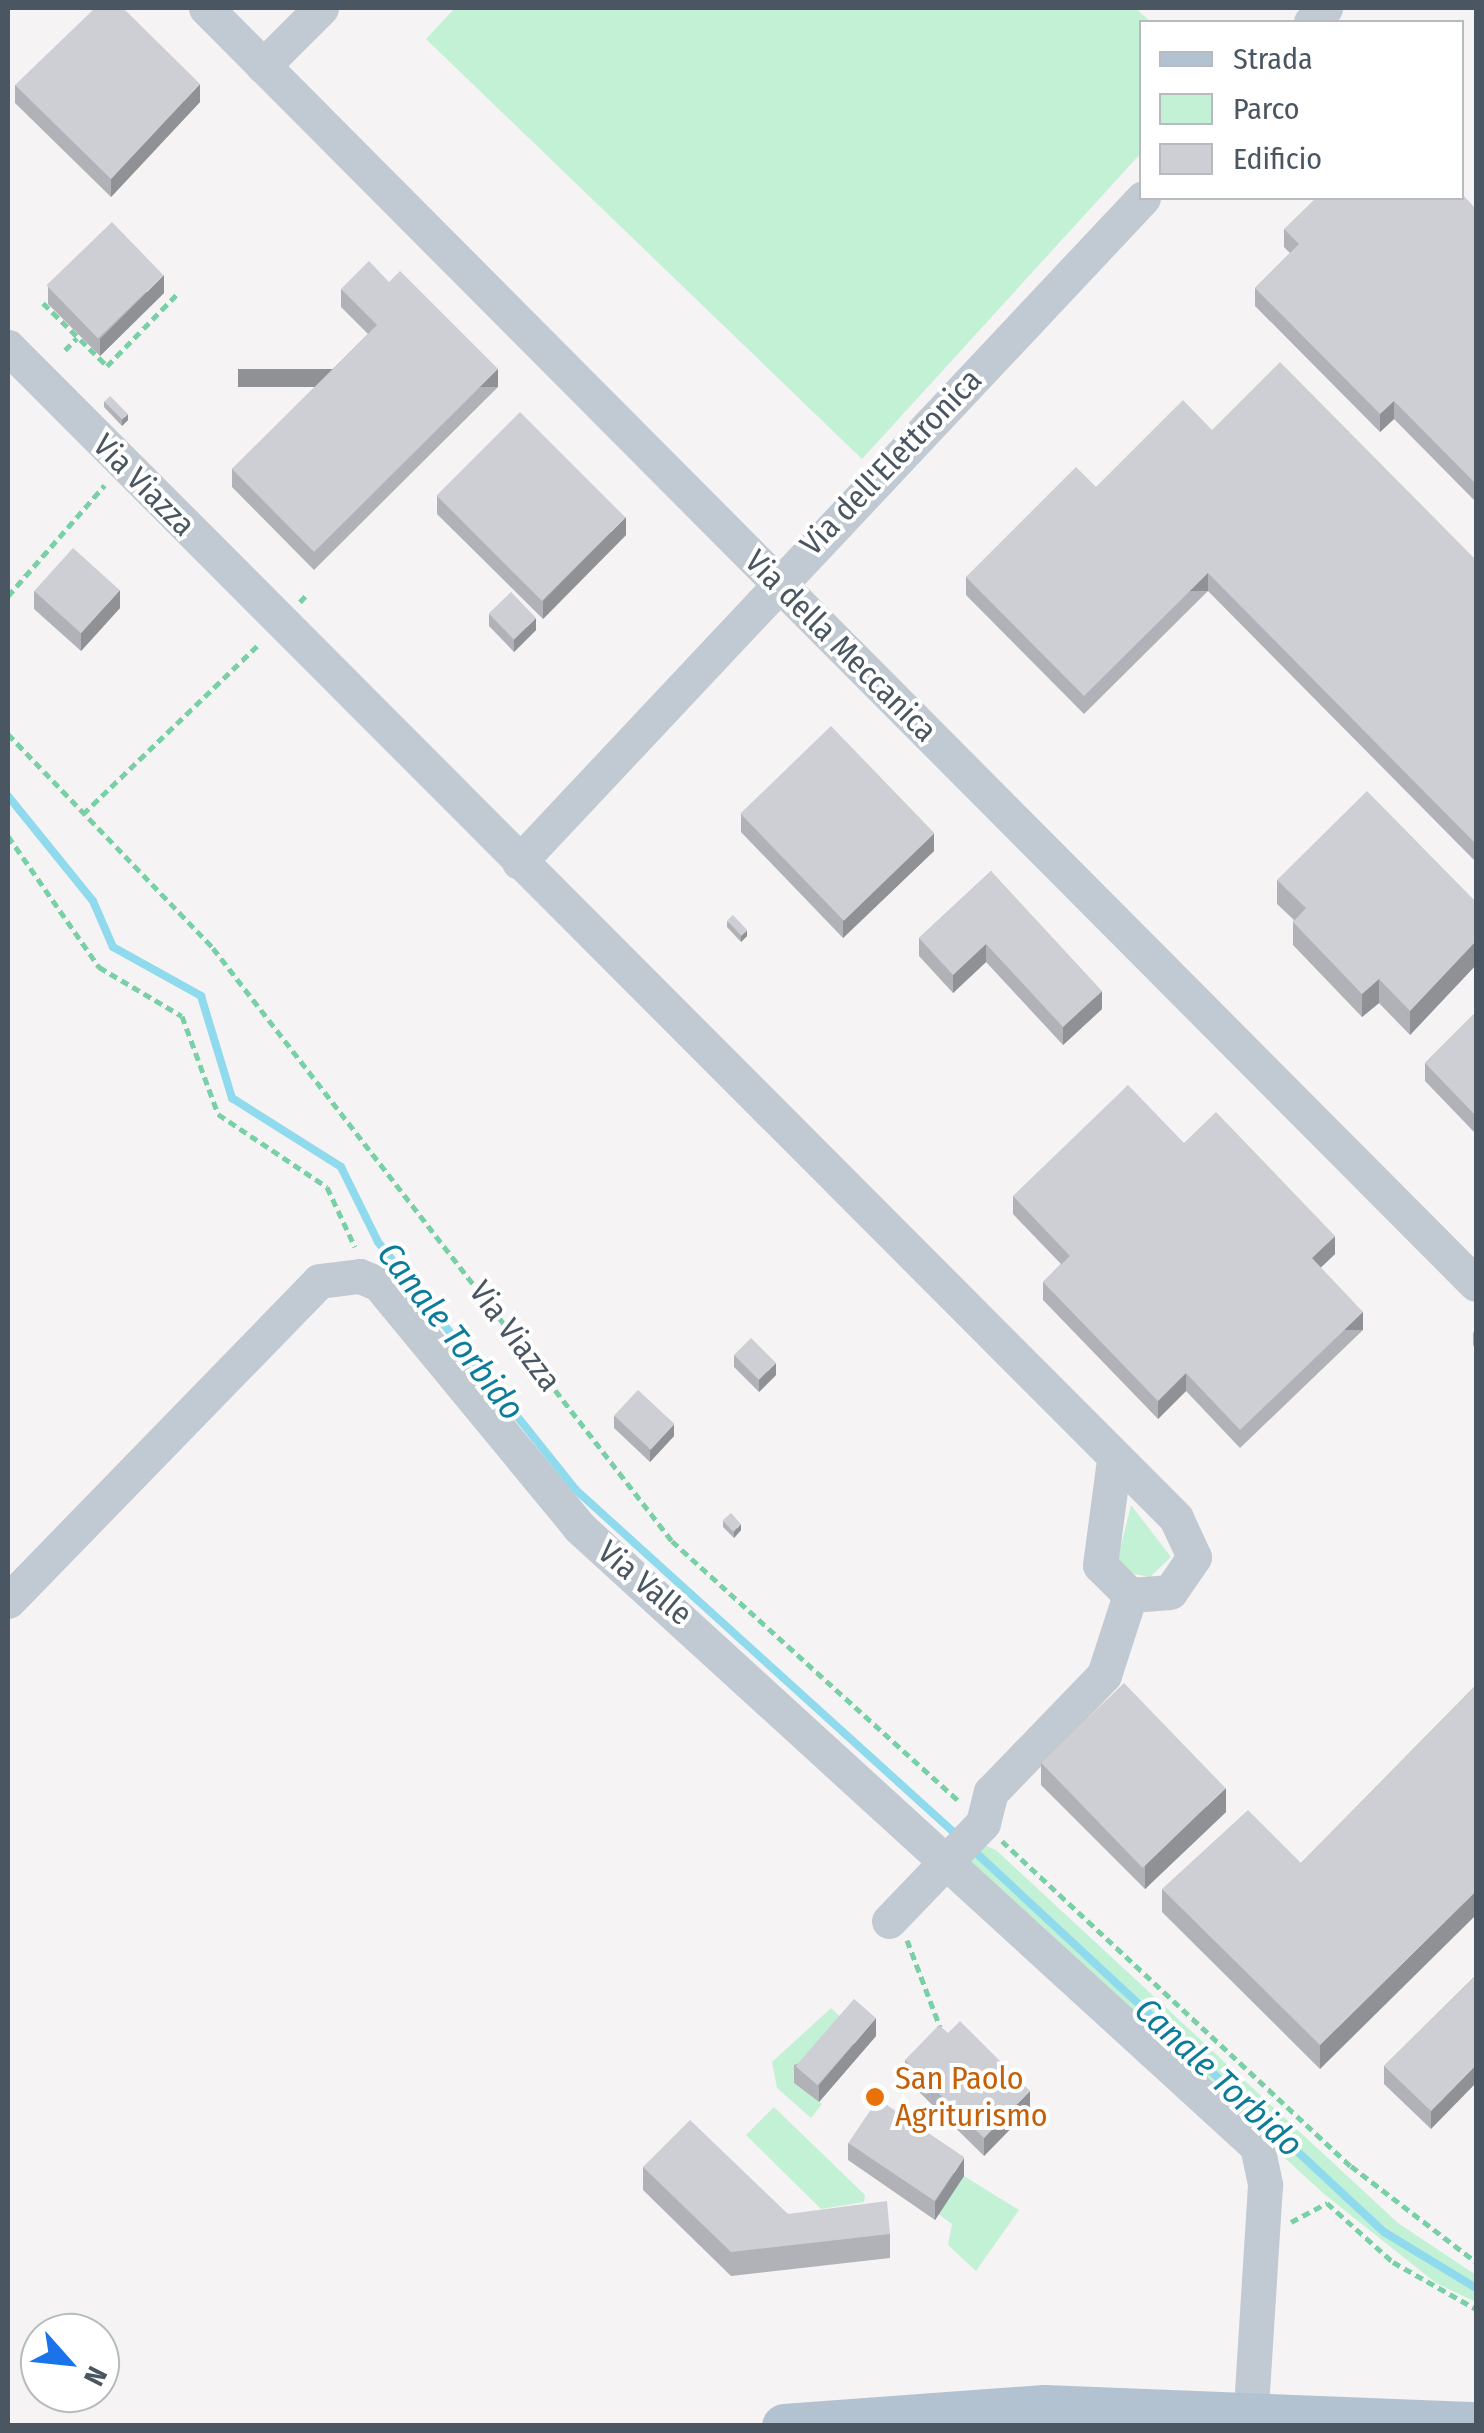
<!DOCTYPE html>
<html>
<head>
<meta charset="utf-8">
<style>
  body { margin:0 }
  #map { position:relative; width:1484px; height:2433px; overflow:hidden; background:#f5f3f3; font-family:"Fira Sans Condensed",sans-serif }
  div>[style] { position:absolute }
  .green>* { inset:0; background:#c3f1d5 }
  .stream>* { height:8px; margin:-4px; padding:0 4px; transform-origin:4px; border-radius:4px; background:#90daee }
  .path>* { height:5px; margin-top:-2.5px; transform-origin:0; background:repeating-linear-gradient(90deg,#7ad0a6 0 8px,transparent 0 13px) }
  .minor>* { height:35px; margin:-17.5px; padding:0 17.5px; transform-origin:17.5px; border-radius:17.5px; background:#c1cad2 }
  .major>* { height:45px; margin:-22.5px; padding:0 22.5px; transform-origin:22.5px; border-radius:22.5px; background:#b3c2d1 }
  .wall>* { inset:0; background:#b0b2b7 }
  .shaded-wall>* { inset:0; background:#909195; transform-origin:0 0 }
  .building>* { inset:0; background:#cdcfd5; transform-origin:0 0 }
  .dots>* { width:28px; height:28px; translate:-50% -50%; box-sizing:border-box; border:5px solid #fff; border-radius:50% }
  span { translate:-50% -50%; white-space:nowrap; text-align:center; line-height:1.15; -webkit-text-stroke:8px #fff; paint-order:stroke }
  .street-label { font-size:32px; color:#4a5661 }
  .food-label { font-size:32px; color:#c56008 }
  .left { translate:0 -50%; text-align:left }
  .water-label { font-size:35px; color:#0c7c9b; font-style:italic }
  .frame { position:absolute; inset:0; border:10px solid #4a5661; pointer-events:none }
  .legend { position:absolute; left:1139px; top:20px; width:325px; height:180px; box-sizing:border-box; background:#fff; border:2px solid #b7bbc0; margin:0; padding:12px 18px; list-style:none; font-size:30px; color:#4a5661 }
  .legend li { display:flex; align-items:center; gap:20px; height:50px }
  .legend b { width:50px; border:2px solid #b7bbc0 }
  .north { position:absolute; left:20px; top:2313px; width:100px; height:100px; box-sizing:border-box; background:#fff; border:2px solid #b7bbc0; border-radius:50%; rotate:117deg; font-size:28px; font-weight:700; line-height:40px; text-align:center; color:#4a5661 }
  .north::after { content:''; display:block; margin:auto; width:35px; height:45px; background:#1a73e8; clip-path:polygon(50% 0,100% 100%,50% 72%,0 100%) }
</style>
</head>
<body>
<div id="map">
  <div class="green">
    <div style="clip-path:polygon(455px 8px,1135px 8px,1151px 22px,1142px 22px,1141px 153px,862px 459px,426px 39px)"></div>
    <div style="clip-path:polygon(1131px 1505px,1171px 1557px,1150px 1577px,1129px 1573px,1118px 1558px)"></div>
    <div style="clip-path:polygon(979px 1843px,996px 1850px,1398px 2223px,1476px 2275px,1476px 2302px,1436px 2283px,1324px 2194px,968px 1866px)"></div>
    <div style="clip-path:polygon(831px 2008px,847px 2023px,794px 2083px,822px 2104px,811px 2118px,777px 2088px,772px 2062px)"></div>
    <div style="clip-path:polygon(774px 2107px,865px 2195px,864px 2202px,821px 2209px,746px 2135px)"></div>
    <div style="clip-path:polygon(964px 2176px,1019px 2210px,976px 2271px,948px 2245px,952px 2224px,938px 2214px)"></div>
  </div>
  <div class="stream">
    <div style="left:8px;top:796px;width:135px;rotate:51deg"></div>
    <div style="left:93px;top:901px;width:50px;rotate:66.5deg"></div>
    <div style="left:113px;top:947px;width:101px;rotate:29.1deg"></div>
    <div style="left:201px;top:996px;width:107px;rotate:73.1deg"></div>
    <div style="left:232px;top:1098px;width:129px;rotate:32.3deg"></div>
    <div style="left:341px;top:1167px;width:84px;rotate:63.7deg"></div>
    <div style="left:378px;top:1242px;width:317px;rotate:51.4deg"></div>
    <div style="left:576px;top:1490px;width:517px;rotate:42.18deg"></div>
    <div style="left:973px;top:1850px;width:561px;rotate:42.91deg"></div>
    <div style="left:1384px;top:2232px;width:108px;rotate:31.3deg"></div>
  </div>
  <div class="path">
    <div style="left:43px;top:303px;width:90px;rotate:44.5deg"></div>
    <div style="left:107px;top:366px;width:103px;rotate:-45.8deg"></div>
    <div style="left:65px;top:350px;width:17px;rotate:-45deg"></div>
    <div style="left:8px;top:596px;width:147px;rotate:-48.9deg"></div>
    <div style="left:300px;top:602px;width:12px;rotate:-48deg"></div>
    <div style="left:8px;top:734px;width:296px;rotate:46.2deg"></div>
    <div style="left:213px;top:948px;width:750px;rotate:52.26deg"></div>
    <div style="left:672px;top:1541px;width:390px;rotate:42.2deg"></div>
    <div style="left:83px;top:814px;width:246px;rotate:-44deg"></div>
    <div style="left:8px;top:836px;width:160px;rotate:55.2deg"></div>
    <div style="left:99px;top:967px;width:96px;rotate:30.6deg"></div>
    <div style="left:182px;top:1016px;width:104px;rotate:69.8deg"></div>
    <div style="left:218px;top:1114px;width:131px;rotate:33.8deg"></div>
    <div style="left:327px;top:1187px;width:66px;rotate:65deg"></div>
    <div style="left:1002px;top:1841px;width:477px;rotate:43deg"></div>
    <div style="left:1351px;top:2166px;width:158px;rotate:37.5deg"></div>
    <div style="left:907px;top:1940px;width:93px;rotate:69.2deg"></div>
    <div style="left:1291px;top:2222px;width:41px;rotate:-27.8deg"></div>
    <div style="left:1327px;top:2203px;width:89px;rotate:41.8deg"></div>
    <div style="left:1393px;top:2262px;width:95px;rotate:29.5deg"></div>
  </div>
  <div class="minor">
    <div style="left:206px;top:8px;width:1800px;rotate:45.14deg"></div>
    <div style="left:1311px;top:22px;width:20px;rotate:-45deg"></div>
    <div style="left:263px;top:66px;width:82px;rotate:-45deg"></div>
    <div style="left:8px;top:347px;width:1654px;rotate:45.07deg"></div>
    <div style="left:1176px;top:1518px;width:43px;rotate:65.2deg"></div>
    <div style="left:1194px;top:1557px;width:42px;rotate:124.4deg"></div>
    <div style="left:1170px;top:1592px;width:40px;rotate:175.7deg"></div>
    <div style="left:1130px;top:1595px;width:42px;rotate:-135deg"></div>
    <div style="left:1100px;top:1565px;width:106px;rotate:-82.4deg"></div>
    <div style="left:519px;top:862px;width:911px;rotate:-46.78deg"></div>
    <div style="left:8px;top:1601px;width:446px;rotate:-45.8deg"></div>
    <div style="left:319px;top:1281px;width:41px;rotate:-7deg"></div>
    <div style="left:360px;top:1276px;width:21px;rotate:23deg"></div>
    <div style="left:379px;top:1284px;width:315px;rotate:50.5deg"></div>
    <div style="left:579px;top:1527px;width:918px;rotate:42.4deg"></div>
    <div style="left:1257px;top:2146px;width:40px;rotate:78deg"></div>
    <div style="left:1265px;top:2185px;width:206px;rotate:93.6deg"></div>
    <div style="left:889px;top:1921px;width:136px;rotate:-46.2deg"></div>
    <div style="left:983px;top:1823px;width:32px;rotate:-76deg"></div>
    <div style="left:991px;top:1792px;width:163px;rotate:-46deg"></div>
    <div style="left:1104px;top:1675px;width:84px;rotate:-72deg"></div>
  </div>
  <div class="major">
    <div style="left:784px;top:2426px;width:261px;rotate:-4.2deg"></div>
    <div style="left:1044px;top:2407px;width:432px;rotate:2.3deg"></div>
  </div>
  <div class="wall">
    <div style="clip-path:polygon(15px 85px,200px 102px,111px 197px,15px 103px)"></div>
    <div style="clip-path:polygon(1476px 209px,1476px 502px,1394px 419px,1380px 432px,1255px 306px,1255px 288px,1290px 253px,1284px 247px,1284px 229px)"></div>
    <div style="clip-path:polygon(48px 286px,164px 293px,100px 356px,48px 304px)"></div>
    <div style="clip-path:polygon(341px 289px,498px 387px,314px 570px,232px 487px,232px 469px,368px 334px,341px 307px)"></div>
    <div style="clip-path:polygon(104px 401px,128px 420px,122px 426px,104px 407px)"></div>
    <div style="clip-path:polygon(1212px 430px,1476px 560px,1476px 862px,1208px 591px,1084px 714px,966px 595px,966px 577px,1096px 487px)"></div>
    <div style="clip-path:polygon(437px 496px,626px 535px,543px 619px,437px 514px)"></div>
    <div style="clip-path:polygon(34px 591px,120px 608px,81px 651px,34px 609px)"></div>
    <div style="clip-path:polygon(489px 614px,536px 630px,514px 652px,489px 626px)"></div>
    <div style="clip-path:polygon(741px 814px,934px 851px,843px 938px,741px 832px)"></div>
    <div style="clip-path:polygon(991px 871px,1102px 1009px,1063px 1045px,986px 962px,953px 993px,919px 956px,919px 938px)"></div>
    <div style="clip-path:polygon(1277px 880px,1476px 902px,1476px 965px,1410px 1035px,1379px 1003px,1362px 1017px,1293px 945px,1293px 922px,1294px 920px,1277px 904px)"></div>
    <div style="clip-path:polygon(727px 921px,747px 936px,741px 942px,727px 927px)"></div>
    <div style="clip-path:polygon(1476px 1012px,1476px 1134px,1425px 1081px,1425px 1063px)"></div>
    <div style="clip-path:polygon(1184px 1143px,1335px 1254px,1320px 1268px,1363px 1330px,1240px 1448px,1186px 1391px,1158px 1419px,1043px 1300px,1043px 1282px,1061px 1264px,1013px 1214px,1013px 1196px)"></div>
    <div style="clip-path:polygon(1476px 1329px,1476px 1349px,1473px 1345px,1473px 1333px)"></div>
    <div style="clip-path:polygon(734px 1355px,776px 1375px,759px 1392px,734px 1367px)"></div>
    <div style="clip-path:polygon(614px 1416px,674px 1436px,650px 1462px,614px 1428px)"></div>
    <div style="clip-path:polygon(723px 1521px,741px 1530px,734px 1538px,723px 1527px)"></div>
    <div style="clip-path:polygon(1476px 1685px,1320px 2069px,1162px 1912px,1162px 1889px,1301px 1863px)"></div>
    <div style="clip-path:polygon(1041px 1762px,1226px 1812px,1145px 1889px,1041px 1785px)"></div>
    <div style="clip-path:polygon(1476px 1975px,1431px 2129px,1384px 2084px,1384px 2066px)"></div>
    <div style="clip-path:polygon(876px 2036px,819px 2102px,794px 2083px,794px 2065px)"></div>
    <div style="clip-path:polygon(905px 2060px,1030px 2109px,984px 2156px,905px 2078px)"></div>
    <div style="clip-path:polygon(848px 2143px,964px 2176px,935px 2220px,848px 2160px)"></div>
    <div style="clip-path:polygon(643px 2167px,788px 2214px,890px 2234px,890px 2258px,731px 2276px,643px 2190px)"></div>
  </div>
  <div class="shaded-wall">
    <div style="clip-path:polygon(200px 84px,200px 102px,111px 197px,111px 179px)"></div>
    <div style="clip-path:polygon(164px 275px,164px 293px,100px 356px,100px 339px)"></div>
    <div style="left:498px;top:369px;width:18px;height:260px;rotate:90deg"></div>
    <div style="clip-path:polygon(1394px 401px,1394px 419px,1380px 432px,1380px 414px)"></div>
    <div style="clip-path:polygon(128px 414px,128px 420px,122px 426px,122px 420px)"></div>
    <div style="clip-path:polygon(626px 517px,626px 535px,543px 619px,543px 601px)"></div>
    <div style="left:1208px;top:573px;width:18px;height:175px;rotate:90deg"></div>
    <div style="clip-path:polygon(120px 590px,120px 608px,81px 651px,81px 633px)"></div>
    <div style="clip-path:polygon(536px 618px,536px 630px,514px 652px,514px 640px)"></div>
    <div style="clip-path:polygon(934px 833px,934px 851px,843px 938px,843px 921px)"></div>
    <div style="clip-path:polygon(747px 930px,747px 936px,741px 942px,741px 936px)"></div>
    <div style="clip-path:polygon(1476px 941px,1476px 965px,1410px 1035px,1410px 1011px)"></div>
    <div style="clip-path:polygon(986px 944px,986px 962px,953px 993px,953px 975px)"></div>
    <div style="clip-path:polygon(1379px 979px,1379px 1003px,1362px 1017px,1362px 994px)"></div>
    <div style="clip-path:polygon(1102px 991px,1102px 1009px,1063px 1045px,1063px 1027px)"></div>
    <div style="clip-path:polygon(1335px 1236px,1335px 1254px,1312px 1276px,1312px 1258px)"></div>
    <div style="left:1363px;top:1312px;width:18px;height:170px;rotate:90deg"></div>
    <div style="clip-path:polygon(776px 1363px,776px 1375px,759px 1392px,759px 1380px)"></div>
    <div style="clip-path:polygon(1186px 1373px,1186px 1391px,1158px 1419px,1158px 1401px)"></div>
    <div style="clip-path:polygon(674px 1424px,674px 1436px,650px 1462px,650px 1450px)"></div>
    <div style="clip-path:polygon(741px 1524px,741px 1530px,734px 1538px,734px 1532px)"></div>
    <div style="clip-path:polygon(1226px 1788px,1226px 1812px,1145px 1889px,1145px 1865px)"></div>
    <div style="clip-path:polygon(1476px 1891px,1476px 1915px,1320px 2069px,1320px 2045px)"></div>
    <div style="clip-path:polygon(876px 2018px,876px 2036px,819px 2102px,819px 2085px)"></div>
    <div style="clip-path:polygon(1476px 2065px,1476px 2083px,1431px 2129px,1431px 2111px)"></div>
    <div style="clip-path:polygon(1030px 2091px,1030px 2109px,984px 2156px,984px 2138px)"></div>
    <div style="clip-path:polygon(964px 2158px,964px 2176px,935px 2220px,935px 2202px)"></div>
  </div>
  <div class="building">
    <div style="clip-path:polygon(95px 8px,123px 8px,200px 84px,111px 179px,15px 85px)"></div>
    <div style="clip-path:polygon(1462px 194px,1476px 209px,1476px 484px,1394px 401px,1380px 414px,1255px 288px,1299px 244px,1284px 229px,1316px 198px,1462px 198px)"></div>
    <div style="left:112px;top:222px;width:74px;height:91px;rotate:46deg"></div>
    <div style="clip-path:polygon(369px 261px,389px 282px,400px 271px,498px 369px,314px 552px,232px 469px,377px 325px,341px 289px)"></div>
    <div style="clip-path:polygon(1280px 362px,1476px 560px,1476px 844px,1208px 573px,1084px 696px,966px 577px,1076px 467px,1096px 487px,1183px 400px,1212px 430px)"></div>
    <div style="left:110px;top:396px;width:25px;height:8px;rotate:45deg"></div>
    <div style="left:520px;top:412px;width:149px;height:118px;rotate:45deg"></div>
    <div style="left:73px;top:548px;width:63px;height:58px;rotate:42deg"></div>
    <div style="left:511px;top:592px;width:36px;height:31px;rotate:46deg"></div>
    <div style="left:831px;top:726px;width:149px;height:126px;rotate:46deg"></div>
    <div style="clip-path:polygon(1367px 791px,1476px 902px,1476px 941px,1410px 1011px,1379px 979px,1362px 994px,1293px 922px,1306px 908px,1277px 880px)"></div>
    <div style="clip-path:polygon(991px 871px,1102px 991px,1063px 1027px,986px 944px,953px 975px,919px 938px)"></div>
    <div style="left:733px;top:915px;width:21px;height:8px;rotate:47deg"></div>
    <div style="clip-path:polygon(1476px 1012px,1476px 1116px,1425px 1063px)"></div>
    <div style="clip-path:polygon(1128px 1085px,1184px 1143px,1216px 1112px,1335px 1236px,1312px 1258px,1363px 1312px,1240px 1430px,1186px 1373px,1158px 1401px,1043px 1282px,1070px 1256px,1013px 1196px)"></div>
    <div style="left:751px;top:1338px;width:35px;height:24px;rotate:45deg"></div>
    <div style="left:638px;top:1390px;width:50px;height:35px;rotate:43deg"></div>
    <div style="left:731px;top:1513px;width:15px;height:11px;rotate:48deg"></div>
    <div style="left:1124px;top:1683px;width:146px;height:115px;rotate:46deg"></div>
    <div style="clip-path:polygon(1476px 1685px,1476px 1891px,1320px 2045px,1162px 1889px,1248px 1810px,1301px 1863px)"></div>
    <div style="clip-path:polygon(1476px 1975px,1476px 2065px,1431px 2111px,1384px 2066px)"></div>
    <div style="left:854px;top:1999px;width:29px;height:89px;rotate:41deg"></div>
    <div style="clip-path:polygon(960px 2021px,1030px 2091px,984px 2138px,905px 2060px,939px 2025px,948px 2033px)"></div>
    <div style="left:878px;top:2099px;width:104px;height:53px;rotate:34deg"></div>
    <div style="clip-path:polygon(690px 2120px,788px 2214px,887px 2201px,890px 2234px,731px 2252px,643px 2167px)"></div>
  </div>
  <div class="dots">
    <div style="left:875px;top:2097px;background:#e8710a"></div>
  </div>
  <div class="street-label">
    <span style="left:891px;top:462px;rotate:-46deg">Via dell'Elettronica</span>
    <span style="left:144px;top:485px;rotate:45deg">Via Viazza</span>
    <span style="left:841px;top:646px;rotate:45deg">Via della Meccanica</span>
    <span style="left:515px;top:1336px;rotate:53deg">Via Viazza</span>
    <span style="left:645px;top:1583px;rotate:40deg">Via Valle</span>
  </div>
  <div class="food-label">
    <span class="left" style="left:895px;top:2097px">San Paolo<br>Agriturismo</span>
  </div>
  <div class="water-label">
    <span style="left:451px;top:1331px;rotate:52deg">Canale Torbido</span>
    <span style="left:1219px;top:2077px;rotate:43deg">Canale Torbido</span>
  </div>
  <div class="frame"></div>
  <ul class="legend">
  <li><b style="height:12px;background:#b3c2d1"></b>Strada</li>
  <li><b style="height:28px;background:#c3f1d5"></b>Parco</li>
  <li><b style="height:28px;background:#cdcfd5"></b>Edificio</li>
  </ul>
  <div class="north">N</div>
</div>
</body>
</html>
